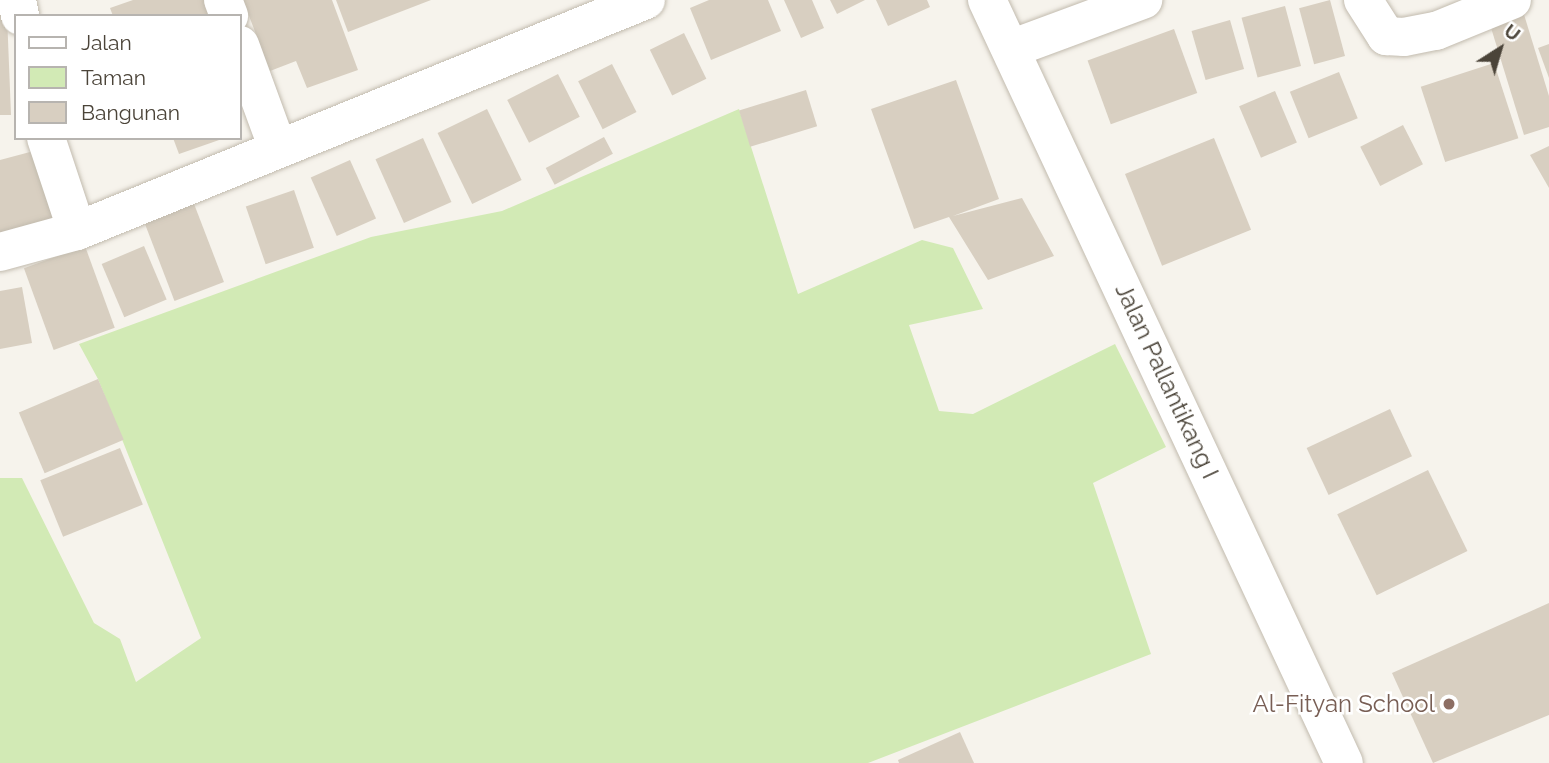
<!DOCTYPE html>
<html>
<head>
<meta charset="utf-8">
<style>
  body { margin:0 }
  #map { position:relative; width:1549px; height:763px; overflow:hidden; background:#f6f3ec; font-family:Raleway,sans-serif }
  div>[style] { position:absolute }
  .green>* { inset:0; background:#d2eab5 }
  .building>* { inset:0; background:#d8cfc1; transform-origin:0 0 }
  .roads { filter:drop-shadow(0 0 2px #c2bbae) drop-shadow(0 0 2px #c2bbae) }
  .minor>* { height:38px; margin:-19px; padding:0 19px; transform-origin:19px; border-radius:19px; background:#fff }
  .tertiary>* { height:38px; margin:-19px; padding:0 19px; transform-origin:19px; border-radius:19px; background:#fff }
  .dots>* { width:19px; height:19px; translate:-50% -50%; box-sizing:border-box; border:4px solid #fff; border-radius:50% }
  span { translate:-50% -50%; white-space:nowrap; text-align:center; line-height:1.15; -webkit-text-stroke:5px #fff; paint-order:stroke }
  .street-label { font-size:24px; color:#4b4439 }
  .education-label { font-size:24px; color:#785e54 }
  .right { translate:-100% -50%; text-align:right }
  .legend { position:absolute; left:14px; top:14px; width:228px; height:126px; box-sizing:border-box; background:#fff; border:2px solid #b7b4b0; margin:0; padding:9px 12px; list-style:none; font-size:21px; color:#4b4439 }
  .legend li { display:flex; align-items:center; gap:14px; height:35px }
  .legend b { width:35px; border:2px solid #b7b4b0 }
  .north { position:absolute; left:1465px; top:14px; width:70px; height:70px; -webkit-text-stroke:5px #fff; paint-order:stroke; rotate:37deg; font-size:19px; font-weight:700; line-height:28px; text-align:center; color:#4b4439 }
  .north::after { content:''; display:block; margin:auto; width:24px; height:32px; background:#4b4439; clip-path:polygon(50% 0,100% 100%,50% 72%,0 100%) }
</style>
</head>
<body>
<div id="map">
  <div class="green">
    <div style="clip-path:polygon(739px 109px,798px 294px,922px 240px,953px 248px,983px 309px,909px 325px,939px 411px,973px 414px,1115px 344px,1166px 447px,1093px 483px,1151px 654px,868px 763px,0 763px,0 478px,22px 478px,94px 623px,120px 639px,136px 682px,201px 638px,98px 379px,79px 344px,371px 237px,502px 211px)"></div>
  </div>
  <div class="building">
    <div style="clip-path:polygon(133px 0,207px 0,213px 16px,113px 16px,110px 8px)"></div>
    <div style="clip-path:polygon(243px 0,332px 0,358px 70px,307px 88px,296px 61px,270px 71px)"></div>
    <div style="clip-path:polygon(336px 0,431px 0,348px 32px)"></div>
    <div style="clip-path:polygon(709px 0,768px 0,781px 31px,711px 60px,690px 8px)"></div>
    <div style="clip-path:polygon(784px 0,812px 0,824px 28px,801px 38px)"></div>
    <div style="clip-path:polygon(830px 0,865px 0,837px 14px)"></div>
    <div style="clip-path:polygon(876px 0,927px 0,930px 7px,888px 26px)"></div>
    <div style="left:1330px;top:0;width:58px;height:32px;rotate:75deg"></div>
    <div style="left:1285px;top:6px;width:62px;height:45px;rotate:75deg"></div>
    <div style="clip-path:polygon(1522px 8px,1549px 96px,1549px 127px,1524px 135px,1488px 18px)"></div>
    <div style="clip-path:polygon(0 15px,7px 15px,11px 115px,0 115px)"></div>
    <div style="left:1230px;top:20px;width:51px;height:40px;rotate:74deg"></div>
    <div style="left:1174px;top:29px;width:68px;height:92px;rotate:70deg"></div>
    <div style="left:684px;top:33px;width:51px;height:38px;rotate:64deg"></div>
    <div style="clip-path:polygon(1549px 44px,1549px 78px,1538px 48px)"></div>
    <div style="left:1494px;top:63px;width:79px;height:77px;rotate:72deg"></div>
    <div style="left:612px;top:64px;width:54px;height:38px;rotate:63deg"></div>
    <div style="left:1339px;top:72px;width:50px;height:53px;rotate:68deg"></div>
    <div style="left:558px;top:74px;width:48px;height:57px;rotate:63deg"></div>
    <div style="clip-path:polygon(956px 80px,999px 199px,953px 216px,1022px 198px,1054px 256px,988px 280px,949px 217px,914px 229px,871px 109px)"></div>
    <div style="left:806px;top:90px;width:38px;height:70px;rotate:73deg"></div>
    <div style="left:1275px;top:91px;width:56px;height:39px;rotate:67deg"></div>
    <div style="left:487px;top:109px;width:79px;height:55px;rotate:64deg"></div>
    <div style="left:1403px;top:125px;width:44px;height:48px;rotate:63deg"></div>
    <div style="left:604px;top:137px;width:19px;height:66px;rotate:62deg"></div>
    <div style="clip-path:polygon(173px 138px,222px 138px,222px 139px,179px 154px)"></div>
    <div style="left:423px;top:138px;width:70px;height:52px;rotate:66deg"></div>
    <div style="left:1214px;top:138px;width:99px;height:96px;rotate:68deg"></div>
    <div style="clip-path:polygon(1549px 146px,1549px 188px,1530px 155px)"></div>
    <div style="clip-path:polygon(45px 148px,63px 218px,0 234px,0 160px)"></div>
    <div style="left:350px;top:160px;width:64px;height:43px;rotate:66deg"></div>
    <div style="left:294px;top:190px;width:61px;height:51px;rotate:71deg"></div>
    <div style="left:191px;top:196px;width:92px;height:53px;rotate:69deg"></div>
    <div style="left:85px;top:246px;width:87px;height:65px;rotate:70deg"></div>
    <div style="left:144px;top:246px;width:58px;height:46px;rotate:67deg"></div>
    <div style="clip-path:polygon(22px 287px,32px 343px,0 349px,0 291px)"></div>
    <div style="left:98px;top:379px;width:66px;height:86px;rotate:67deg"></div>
    <div style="left:1390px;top:409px;width:52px;height:92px;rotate:65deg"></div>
    <div style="left:120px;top:448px;width:61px;height:86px;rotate:68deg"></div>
    <div style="left:1428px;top:470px;width:90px;height:101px;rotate:64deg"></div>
    <div style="clip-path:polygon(1549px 603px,1549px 715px,1433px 763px,1392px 673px)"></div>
    <div style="clip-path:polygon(960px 732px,974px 763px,899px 763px,898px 760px)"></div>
  </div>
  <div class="roads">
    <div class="minor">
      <div style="left:17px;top:0;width:16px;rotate:79deg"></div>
      <div style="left:223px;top:0;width:17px;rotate:69deg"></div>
      <div style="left:1363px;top:0;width:43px;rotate:57.4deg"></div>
      <div style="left:1386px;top:36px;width:18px;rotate:3deg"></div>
      <div style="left:1404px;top:37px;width:33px;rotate:-11deg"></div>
      <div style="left:1436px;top:31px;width:82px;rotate:-22.2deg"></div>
      <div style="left:240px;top:45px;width:108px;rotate:69.9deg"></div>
      <div style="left:1013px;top:48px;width:139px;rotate:-20.3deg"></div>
      <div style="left:46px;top:138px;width:98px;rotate:71.6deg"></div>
      <div style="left:0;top:252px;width:80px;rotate:-15.3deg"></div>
      <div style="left:77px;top:231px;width:614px;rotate:-22.1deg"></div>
    </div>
    <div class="tertiary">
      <div style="left:987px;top:0;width:842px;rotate:64.93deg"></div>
    </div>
  </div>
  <div class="dots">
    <div style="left:1449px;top:704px;background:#8d6e63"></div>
  </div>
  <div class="street-label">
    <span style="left:1167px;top:381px;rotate:65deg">Jalan Pallantikang I</span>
  </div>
  <div class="education-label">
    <span class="right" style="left:1435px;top:704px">Al-Fityan School</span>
  </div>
  <ul class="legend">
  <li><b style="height:9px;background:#fff"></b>Jalan</li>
  <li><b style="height:19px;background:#d2eab5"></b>Taman</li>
  <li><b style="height:19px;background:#d8cfc1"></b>Bangunan</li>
  </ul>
  <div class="north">U</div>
</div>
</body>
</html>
